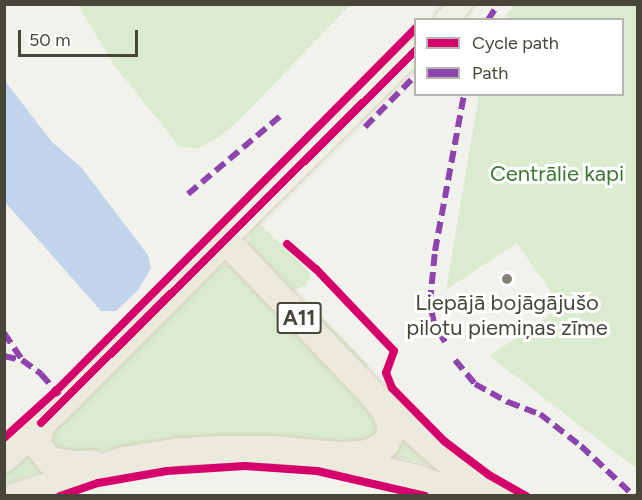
<!DOCTYPE html>
<html>
<head>
<meta charset="utf-8">
<style>
  body { margin:0 }
  #map { position:relative; width:642px; height:500px; overflow:hidden; background:#f2f2ed; font-family:Figtree,sans-serif }
  div>[style] { position:absolute }
  .green>* { inset:0; background:#daebcf }
  .water>* { inset:0; background:#c2d3ec }
  .roads { filter:drop-shadow(0 0 2px #d3d1bc) drop-shadow(0 0 2px #d3d1bc) }
  .major>* { height:22px; margin:-11px; padding:0 11px; transform-origin:11px; border-radius:11px; background:#f1f0e5 }
  .highway>* { height:27px; margin:-13.5px; padding:0 13.5px; transform-origin:13.5px; border-radius:13.5px; background:#eceadc }
  .quiet>* { height:6px; margin-top:-3px; transform-origin:0; background:repeating-linear-gradient(90deg,#8e44ad 0 12px,transparent 0 18px) }
  .cycleway>* { height:8px; margin:-4px; padding:0 4px; transform-origin:4px; border-radius:4px; background:#d6006c }
  .dots>* { width:16px; height:16px; translate:-50% -50%; box-sizing:border-box; border:3px solid #fff; border-radius:50% }
  span { translate:-50% -50%; white-space:nowrap; text-align:center; line-height:1.15; -webkit-text-stroke:6px #fff; paint-order:stroke }
  .shield-label span { padding:2px 4px; background:#fff; border:2px solid; border-radius:4px; -webkit-text-stroke-width:0 }
  .shield-label { font-size:21px; color:#484539; font-weight:700 }
  .park-label { font-size:22px; color:#3d7730 }
  .poi-label { font-size:22px; color:#484539 }
  .frame { position:absolute; inset:0; border:6px solid #484539; pointer-events:none }
  .legend { position:absolute; left:414px; top:18px; width:210px; height:78px; box-sizing:border-box; background:#fff; border:2px solid #b6b5b0; margin:0; padding:8px 10px; list-style:none; font-size:18px; color:#484539 }
  .legend li { display:flex; align-items:center; gap:12px; height:30px }
  .legend b { width:30px; border:2px solid #b6b5b0 }
  .scale { position:absolute; left:18px; top:30px; width:120px; height:27px; box-sizing:border-box; border:3px solid #484539; border-top:0; padding-left:8px; font-size:18px; line-height:21px; white-space:nowrap; color:#484539; -webkit-text-stroke:4px #fff; paint-order:stroke }
</style>
</head>
<body>
<div id="map">
  <div class="green">
    <div style="clip-path:polygon(78px 5px,350px 5px,240px 119px,219px 137px,197px 149px,179px 146px,116px 68px)"></div>
    <div style="clip-path:polygon(514px 5px,637px 5px,637px 469px,489px 356px,550px 315px,544px 305px,555px 298px,517px 243px,446px 290px,479px 95px,622px 94px,622px 20px,504px 19px)"></div>
    <div style="clip-path:polygon(258px 222px,311px 274px,306px 286px,291px 290px,249px 247px,249px 231px)"></div>
    <div style="clip-path:polygon(220px 265px,230px 265px,238px 269px,368px 408px,376px 425px,375px 436px,370px 441px,59px 452px,51px 444px,50px 431px,213px 267px)"></div>
    <div style="clip-path:polygon(309px 304px,368px 365px,365px 369px,303px 306px)"></div>
    <div style="clip-path:polygon(397px 432px,424px 459px,426px 463px,386px 455px)"></div>
    <div style="clip-path:polygon(33px 445px,48px 469px,5px 485px,5px 472px)"></div>
  </div>
  <div class="water">
    <div style="clip-path:polygon(5px 81px,52px 142px,81px 167px,148px 255px,151px 268px,138px 290px,116px 311px,101px 311px,5px 202px)"></div>
  </div>
  <div class="roads">
    <div class="major">
      <div style="left:446px;top:20px;width:22px;rotate:-47deg"></div>
      <div style="left:225px;top:240px;width:269px;rotate:-44.8deg"></div>
    </div>
    <div class="highway">
      <div style="left:41px;top:423px;width:16px;rotate:104deg"></div>
      <div style="left:37px;top:439px;width:8px;rotate:76deg"></div>
      <div style="left:39px;top:447px;width:16px;rotate:52deg"></div>
      <div style="left:49px;top:460px;width:26px;rotate:9deg"></div>
      <div style="left:75px;top:464px;width:16px;rotate:-4deg"></div>
      <div style="left:341px;top:455px;width:26px;rotate:-4deg"></div>
      <div style="left:367px;top:453px;width:20px;rotate:-27deg"></div>
      <div style="left:385px;top:444px;width:15px;rotate:-67deg"></div>
      <div style="left:391px;top:430px;width:19px;rotate:-106deg"></div>
      <div style="left:386px;top:412px;width:14px;rotate:-129deg"></div>
      <div style="left:4px;top:458px;width:83px;rotate:-43.1deg"></div>
      <div style="left:65px;top:401px;width:227px;rotate:-45.2deg"></div>
      <div style="left:225px;top:240px;width:214px;rotate:46.3deg"></div>
      <div style="left:373px;top:395px;width:106px;rotate:41.5deg"></div>
      <div style="left:452px;top:465px;width:54px;rotate:35.2deg"></div>
      <div style="left:16px;top:496px;width:113px;rotate:-18.6deg"></div>
      <div style="left:123px;top:460px;width:57px;rotate:-9.1deg"></div>
      <div style="left:179px;top:451px;width:40px;rotate:-2.9deg"></div>
      <div style="left:219px;top:449px;width:55px"></div>
      <div style="left:274px;top:449px;width:64px;rotate:5.4deg"></div>
      <div style="left:338px;top:455px;width:15px;rotate:28deg"></div>
      <div style="left:351px;top:462px;width:71px;rotate:13.8deg"></div>
      <div style="left:420px;top:479px;width:47px;rotate:21.1deg"></div>
    </div>
  </div>
  <div class="quiet">
    <div style="left:488px;top:20px;width:19px;rotate:-58deg"></div>
    <div style="left:365px;top:127px;width:73px;rotate:-45.6deg"></div>
    <div style="left:188px;top:194px;width:126px;rotate:-40.2deg"></div>
    <div style="left:4px;top:333px;width:32px;rotate:56deg"></div>
    <div style="left:22px;top:360px;width:24px;rotate:36deg"></div>
    <div style="left:41px;top:374px;width:28px;rotate:49deg"></div>
    <div style="left:445px;top:342px;width:21px;rotate:-121deg"></div>
    <div style="left:434px;top:324px;width:22px;rotate:-100deg"></div>
    <div style="left:430px;top:302px;width:51px;rotate:-84.4deg"></div>
    <div style="left:435px;top:251px;width:160px;rotate:-79.5deg"></div>
    <div style="left:4px;top:356px;width:18px;rotate:13deg"></div>
    <div style="left:455px;top:360px;width:31px;rotate:50deg"></div>
    <div style="left:475px;top:384px;width:38px;rotate:29deg"></div>
    <div style="left:508px;top:402px;width:34px;rotate:21deg"></div>
    <div style="left:540px;top:414px;width:52px;rotate:38deg"></div>
    <div style="left:581px;top:446px;width:73px;rotate:43.3deg"></div>
  </div>
  <div class="cycleway">
    <div style="left:287px;top:244px;width:38px;rotate:41deg"></div>
    <div style="left:316px;top:269px;width:113px;rotate:46.4deg"></div>
    <div style="left:394px;top:351px;width:23px;rotate:110deg"></div>
    <div style="left:386px;top:373px;width:16px;rotate:68deg"></div>
    <div style="left:392px;top:388px;width:74px;rotate:45.5deg"></div>
    <div style="left:444px;top:441px;width:56px;rotate:37.1deg"></div>
    <div style="left:489px;top:475px;width:43px;rotate:29.6deg"></div>
    <div style="left:41px;top:423px;width:529px;rotate:-44.85deg"></div>
    <div style="left:4px;top:438px;width:70px;rotate:-42.1deg"></div>
    <div style="left:56px;top:391px;width:511px;rotate:-45.24deg"></div>
    <div style="left:60px;top:496px;width:40px;rotate:-18.9deg"></div>
    <div style="left:98px;top:483px;width:70px;rotate:-9.9deg"></div>
    <div style="left:167px;top:471px;width:78px;rotate:-3.7deg"></div>
    <div style="left:245px;top:466px;width:72px;rotate:4deg"></div>
    <div style="left:317px;top:471px;width:111px;rotate:13deg"></div>
  </div>
  <div class="dots">
    <div style="left:507px;top:279px;background:#848278"></div>
  </div>
  <div class="shield-label">
    <span style="left:299px;top:318px">A11</span>
  </div>
  <div class="park-label">
    <span style="left:557px;top:174px">Centrālie kapi</span>
  </div>
  <div class="poi-label">
    <span style="left:507px;top:315px">Liepājā bojāgājušo<br>pilotu piemiņas zīme</span>
  </div>
  <div class="frame"></div>
  <ul class="legend">
  <li><b style="height:8px;background:#d6006c"></b>Cycle path</li>
  <li><b style="height:8px;background:#8e44ad"></b>Path</li>
  </ul>
  <div class="scale">50 m</div>
</div>
</body>
</html>
